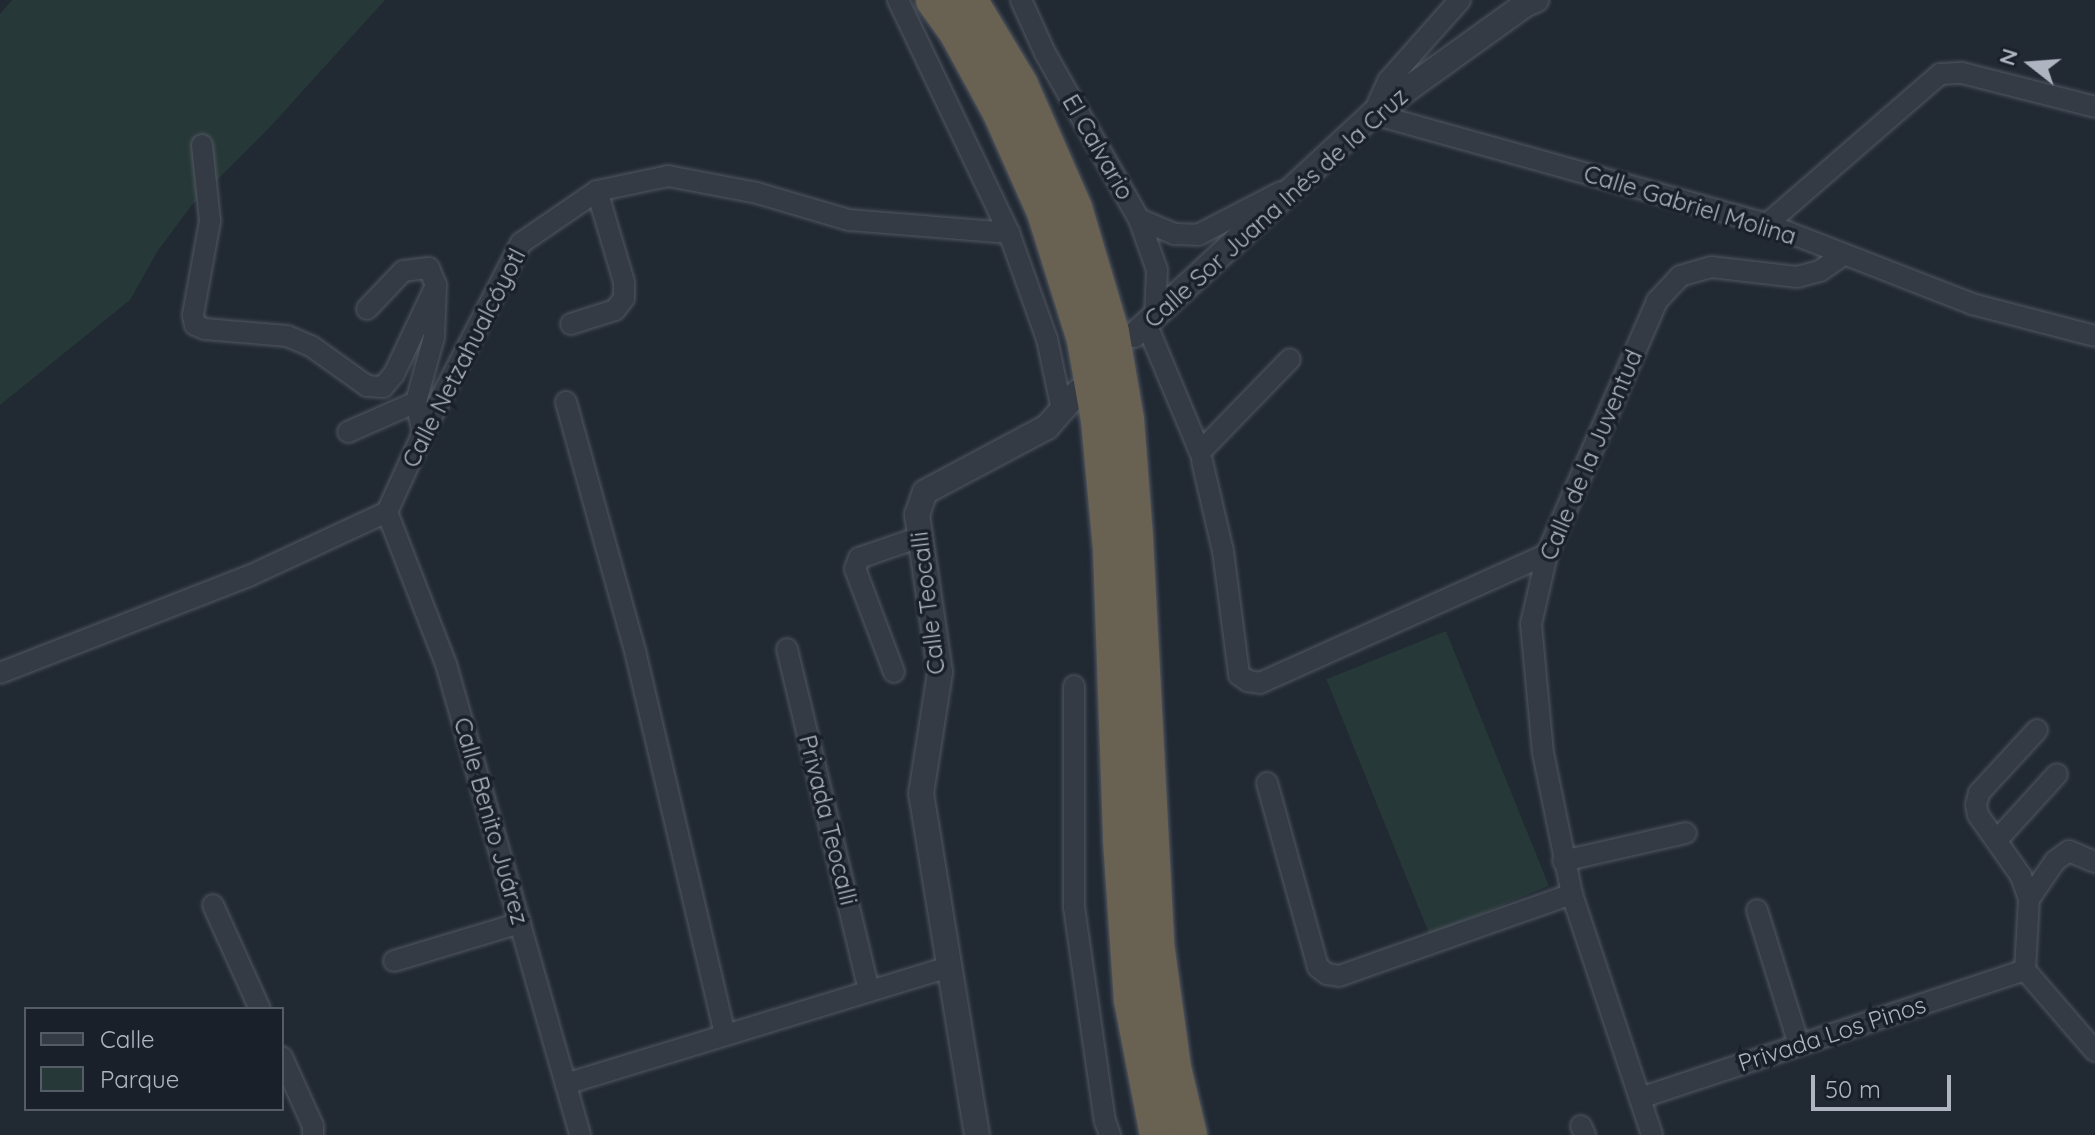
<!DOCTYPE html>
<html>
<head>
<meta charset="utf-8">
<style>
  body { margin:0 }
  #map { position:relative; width:2095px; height:1135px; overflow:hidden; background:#212933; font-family:Quicksand,sans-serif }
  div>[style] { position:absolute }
  .green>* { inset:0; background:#273838; transform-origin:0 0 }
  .roads { filter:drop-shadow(0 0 2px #525862) drop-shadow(0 0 2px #525862) }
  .minor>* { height:20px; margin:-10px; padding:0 10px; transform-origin:10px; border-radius:10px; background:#343b44 }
  .tertiary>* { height:24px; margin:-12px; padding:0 12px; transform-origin:12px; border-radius:12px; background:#343b44 }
  .motorway>* { height:36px; margin:-18px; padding:0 18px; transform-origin:18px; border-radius:18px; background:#696152 }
  span { translate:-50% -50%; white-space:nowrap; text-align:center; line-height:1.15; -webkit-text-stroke:7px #1a2029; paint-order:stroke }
  .street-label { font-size:24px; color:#aeb5c1 }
  .legend { position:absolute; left:24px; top:1007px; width:260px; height:104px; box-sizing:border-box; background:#1a2029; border:2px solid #555c66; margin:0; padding:10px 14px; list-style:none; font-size:24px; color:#aeb5c1 }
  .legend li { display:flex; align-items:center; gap:16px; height:40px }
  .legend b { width:40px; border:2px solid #555c66 }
  .north { position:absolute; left:1991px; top:24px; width:80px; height:80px; -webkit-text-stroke:6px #1a2029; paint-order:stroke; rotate:287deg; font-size:22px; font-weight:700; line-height:32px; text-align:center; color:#aeb5c1 }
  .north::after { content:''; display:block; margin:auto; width:28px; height:36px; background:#aeb5c1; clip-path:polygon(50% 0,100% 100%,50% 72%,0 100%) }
  .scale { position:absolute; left:1811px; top:1075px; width:140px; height:36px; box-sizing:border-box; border:4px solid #aeb5c1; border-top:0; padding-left:10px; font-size:24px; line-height:28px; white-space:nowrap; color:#aeb5c1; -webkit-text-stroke:6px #1a2029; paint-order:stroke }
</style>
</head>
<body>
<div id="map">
  <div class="green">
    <div style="clip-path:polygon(12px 0,385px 0,270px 127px,191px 206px,157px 252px,130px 300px,0 405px,0 14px)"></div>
    <div style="left:1446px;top:631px;width:275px;height:129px;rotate:68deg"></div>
  </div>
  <div class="roads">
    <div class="minor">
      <div style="left:898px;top:0;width:258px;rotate:64.5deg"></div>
      <div style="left:1009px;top:233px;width:113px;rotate:70.3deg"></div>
      <div style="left:1047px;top:339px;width:73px;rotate:78.1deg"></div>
      <div style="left:1021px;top:0;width:58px;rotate:65.6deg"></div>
      <div style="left:1045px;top:53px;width:191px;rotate:60.5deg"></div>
      <div style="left:1139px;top:219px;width:39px;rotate:23deg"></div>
      <div style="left:1175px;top:234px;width:23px;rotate:2deg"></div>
      <div style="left:1198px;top:235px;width:93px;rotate:-27.4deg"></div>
      <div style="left:1460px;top:0;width:108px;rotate:131.6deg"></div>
      <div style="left:1388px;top:81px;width:36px;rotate:114deg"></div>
      <div style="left:1373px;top:114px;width:409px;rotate:15.6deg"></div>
      <div style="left:1767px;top:224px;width:220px;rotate:21.3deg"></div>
      <div style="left:1972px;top:304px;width:127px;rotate:14.6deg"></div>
      <div style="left:202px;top:145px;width:76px;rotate:84deg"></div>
      <div style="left:210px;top:221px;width:96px;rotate:100.3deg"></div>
      <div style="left:193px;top:315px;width:10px;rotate:79deg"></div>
      <div style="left:195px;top:325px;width:11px;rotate:22deg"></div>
      <div style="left:205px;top:329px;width:82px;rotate:4.9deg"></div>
      <div style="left:287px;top:336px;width:26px;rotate:23deg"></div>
      <div style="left:311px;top:346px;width:69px;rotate:35.5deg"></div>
      <div style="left:367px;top:386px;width:16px;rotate:4deg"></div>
      <div style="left:383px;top:387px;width:17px;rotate:-50deg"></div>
      <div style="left:394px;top:374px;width:98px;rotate:-64.7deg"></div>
      <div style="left:1139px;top:219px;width:54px;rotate:70.6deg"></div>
      <div style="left:1157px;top:270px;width:45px;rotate:92.5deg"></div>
      <div style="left:1767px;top:224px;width:229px;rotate:-40.9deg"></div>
      <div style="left:1940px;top:74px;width:22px;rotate:-3deg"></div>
      <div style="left:1962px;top:73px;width:137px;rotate:14.3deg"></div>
      <div style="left:367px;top:309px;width:52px;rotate:-46.5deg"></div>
      <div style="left:403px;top:271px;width:26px;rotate:-7deg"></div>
      <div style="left:429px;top:268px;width:18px;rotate:68deg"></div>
      <div style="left:436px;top:285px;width:52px;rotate:92.2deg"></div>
      <div style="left:434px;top:337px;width:67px;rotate:105.5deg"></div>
      <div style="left:416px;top:402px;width:32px;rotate:77deg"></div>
      <div style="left:1146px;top:323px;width:140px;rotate:67.3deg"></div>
      <div style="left:1200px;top:452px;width:129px;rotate:-45.9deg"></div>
      <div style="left:571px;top:324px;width:46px;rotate:-17.7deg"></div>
      <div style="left:615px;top:310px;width:15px;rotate:-53deg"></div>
      <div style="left:624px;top:298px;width:16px;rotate:-90deg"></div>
      <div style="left:624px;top:282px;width:95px;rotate:-106.5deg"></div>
      <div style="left:566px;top:402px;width:263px;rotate:74.5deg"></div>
      <div style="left:636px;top:655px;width:390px;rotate:76.8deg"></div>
      <div style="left:348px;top:432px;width:74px;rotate:-23.8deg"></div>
      <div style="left:1202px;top:461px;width:92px;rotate:76.9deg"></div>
      <div style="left:1223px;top:551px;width:125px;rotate:82.6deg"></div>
      <div style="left:1239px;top:675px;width:11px;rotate:34deg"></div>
      <div style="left:1248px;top:681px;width:12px;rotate:9deg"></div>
      <div style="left:1260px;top:683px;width:315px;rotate:-24.2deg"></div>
      <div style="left:387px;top:512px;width:163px;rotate:68.8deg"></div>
      <div style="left:446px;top:664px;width:490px;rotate:74.1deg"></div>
      <div style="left:787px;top:649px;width:352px;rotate:76.5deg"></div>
      <div style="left:894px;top:672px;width:110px;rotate:-110.7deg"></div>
      <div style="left:855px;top:569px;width:12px;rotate:-70deg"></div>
      <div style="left:859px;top:558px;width:65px;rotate:-19deg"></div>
      <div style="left:0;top:673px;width:267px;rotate:-21.3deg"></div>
      <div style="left:249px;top:576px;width:152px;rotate:-24.9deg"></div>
      <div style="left:387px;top:512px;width:87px;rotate:-65.5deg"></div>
      <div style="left:423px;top:433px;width:214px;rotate:-62.7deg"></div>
      <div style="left:521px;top:243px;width:92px;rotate:-34.4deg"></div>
      <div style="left:597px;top:191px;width:73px;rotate:-11.9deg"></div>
      <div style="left:668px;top:176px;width:91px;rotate:10.8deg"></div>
      <div style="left:757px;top:193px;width:96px;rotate:16.4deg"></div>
      <div style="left:849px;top:220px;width:161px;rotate:4.6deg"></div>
      <div style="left:1074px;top:686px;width:221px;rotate:90deg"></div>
      <div style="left:1074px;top:907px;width:216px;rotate:81.8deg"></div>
      <div style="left:1105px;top:1121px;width:15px;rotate:70deg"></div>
      <div style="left:2037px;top:730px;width:86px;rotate:132.6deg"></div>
      <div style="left:1979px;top:793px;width:12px;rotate:104deg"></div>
      <div style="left:1976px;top:805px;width:10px;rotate:79deg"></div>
      <div style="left:1978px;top:815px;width:75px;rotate:54.8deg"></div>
      <div style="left:2021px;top:876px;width:24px;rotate:71deg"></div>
      <div style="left:2029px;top:899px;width:71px;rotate:93.2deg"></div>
      <div style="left:2025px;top:970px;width:107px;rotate:49.2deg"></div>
      <div style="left:1267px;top:783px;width:191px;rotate:74.5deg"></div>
      <div style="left:1318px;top:967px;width:11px;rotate:38deg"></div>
      <div style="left:1327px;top:974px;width:12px;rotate:9deg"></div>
      <div style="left:1339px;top:976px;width:247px;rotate:-19.4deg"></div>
      <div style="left:1997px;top:840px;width:89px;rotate:-47.7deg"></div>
      <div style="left:1563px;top:861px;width:126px;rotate:-12.8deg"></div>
      <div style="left:2029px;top:899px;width:46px;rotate:-55.6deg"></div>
      <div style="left:2055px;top:861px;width:17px;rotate:-36deg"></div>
      <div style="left:2069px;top:851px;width:28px;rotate:23deg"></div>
      <div style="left:213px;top:905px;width:114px;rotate:65.7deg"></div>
      <div style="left:1757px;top:910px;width:141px;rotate:72.7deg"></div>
      <div style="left:394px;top:961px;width:132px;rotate:-16.8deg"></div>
      <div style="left:282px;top:1057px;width:76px;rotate:65.8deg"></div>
      <div style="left:313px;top:1126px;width:9px;rotate:90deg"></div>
      <div style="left:566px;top:1084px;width:400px;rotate:-17deg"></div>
      <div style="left:1640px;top:1098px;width:406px;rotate:-18.4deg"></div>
      <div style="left:1581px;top:1126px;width:10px;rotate:66deg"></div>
      <div style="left:1652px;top:1135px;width:254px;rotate:-108.4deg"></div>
      <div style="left:1572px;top:894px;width:144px;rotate:-101.6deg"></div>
      <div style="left:1543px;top:753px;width:130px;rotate:-95.3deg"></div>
      <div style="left:1531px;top:624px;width:72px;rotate:-77.1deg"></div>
      <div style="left:1547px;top:554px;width:276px;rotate:-66.5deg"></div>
      <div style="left:1657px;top:301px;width:34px;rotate:-47deg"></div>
      <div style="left:1680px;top:276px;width:32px;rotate:-16deg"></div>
      <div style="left:1711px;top:267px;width:87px;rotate:6.6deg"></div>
      <div style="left:1797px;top:277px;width:24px;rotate:-15deg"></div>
      <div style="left:1820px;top:271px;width:28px;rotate:-35deg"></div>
    </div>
    <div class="tertiary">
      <div style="left:1134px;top:335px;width:326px;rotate:-42.8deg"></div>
      <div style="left:1373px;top:114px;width:188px;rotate:-35.7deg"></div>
      <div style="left:1526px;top:4px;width:11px;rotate:-22deg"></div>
      <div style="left:977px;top:1135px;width:346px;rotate:-99.3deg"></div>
      <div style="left:921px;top:794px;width:123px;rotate:-81.1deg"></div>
      <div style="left:940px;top:672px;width:159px;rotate:-98.3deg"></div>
      <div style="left:917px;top:515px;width:24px;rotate:-71deg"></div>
      <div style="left:925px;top:492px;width:138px;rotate:-28deg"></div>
      <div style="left:1047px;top:427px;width:47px;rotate:-48.5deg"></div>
    </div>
    <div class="motorway">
      <div style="left:934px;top:0;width:39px;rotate:54deg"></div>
      <div style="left:957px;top:32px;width:90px;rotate:61.4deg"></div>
      <div style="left:1000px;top:111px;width:111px;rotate:66deg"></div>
      <div style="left:1045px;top:212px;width:134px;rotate:72.6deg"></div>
      <div style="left:1085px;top:340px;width:81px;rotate:80.1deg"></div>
      <div style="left:1099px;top:420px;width:130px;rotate:84.7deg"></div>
      <div style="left:1111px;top:549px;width:291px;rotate:88deg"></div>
      <div style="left:1121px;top:840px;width:160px;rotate:86.1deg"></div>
      <div style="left:1132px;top:1000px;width:137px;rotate:79.1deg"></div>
      <div style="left:969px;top:0;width:99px;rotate:59deg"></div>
      <div style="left:1020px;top:85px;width:134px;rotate:66.3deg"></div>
      <div style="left:1074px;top:208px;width:129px;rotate:73.4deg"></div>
      <div style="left:1111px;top:332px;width:89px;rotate:80.3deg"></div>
      <div style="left:1126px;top:420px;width:118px;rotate:85.6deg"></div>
      <div style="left:1135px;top:538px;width:414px;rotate:87deg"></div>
      <div style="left:1157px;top:951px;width:118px;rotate:82.2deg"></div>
      <div style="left:1173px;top:1068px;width:69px;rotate:76.6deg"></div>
    </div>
  </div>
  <div class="street-label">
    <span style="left:1098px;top:147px;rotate:60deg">El Calvario</span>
    <span style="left:1690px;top:205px;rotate:17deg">Calle Gabriel Molina</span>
    <span style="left:1276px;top:208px;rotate:-42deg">Calle Sor Juana Inés de la Cruz</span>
    <span style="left:464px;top:358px;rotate:-63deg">Calle Netzahualcóyotl</span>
    <span style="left:1591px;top:455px;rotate:-67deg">Calle de la Juventud</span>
    <span style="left:928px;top:603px;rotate:-97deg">Calle Teocalli</span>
    <span style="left:828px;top:820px;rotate:76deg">Privada Teocalli</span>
    <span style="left:491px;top:821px;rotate:74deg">Calle Benito Juárez</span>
    <span style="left:1832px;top:1034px;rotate:-18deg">Privada Los Pinos</span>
  </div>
  <ul class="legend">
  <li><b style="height:10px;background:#343b44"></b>Calle</li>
  <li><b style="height:22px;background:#273838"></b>Parque</li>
  </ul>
  <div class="north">N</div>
  <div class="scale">50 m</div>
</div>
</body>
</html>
